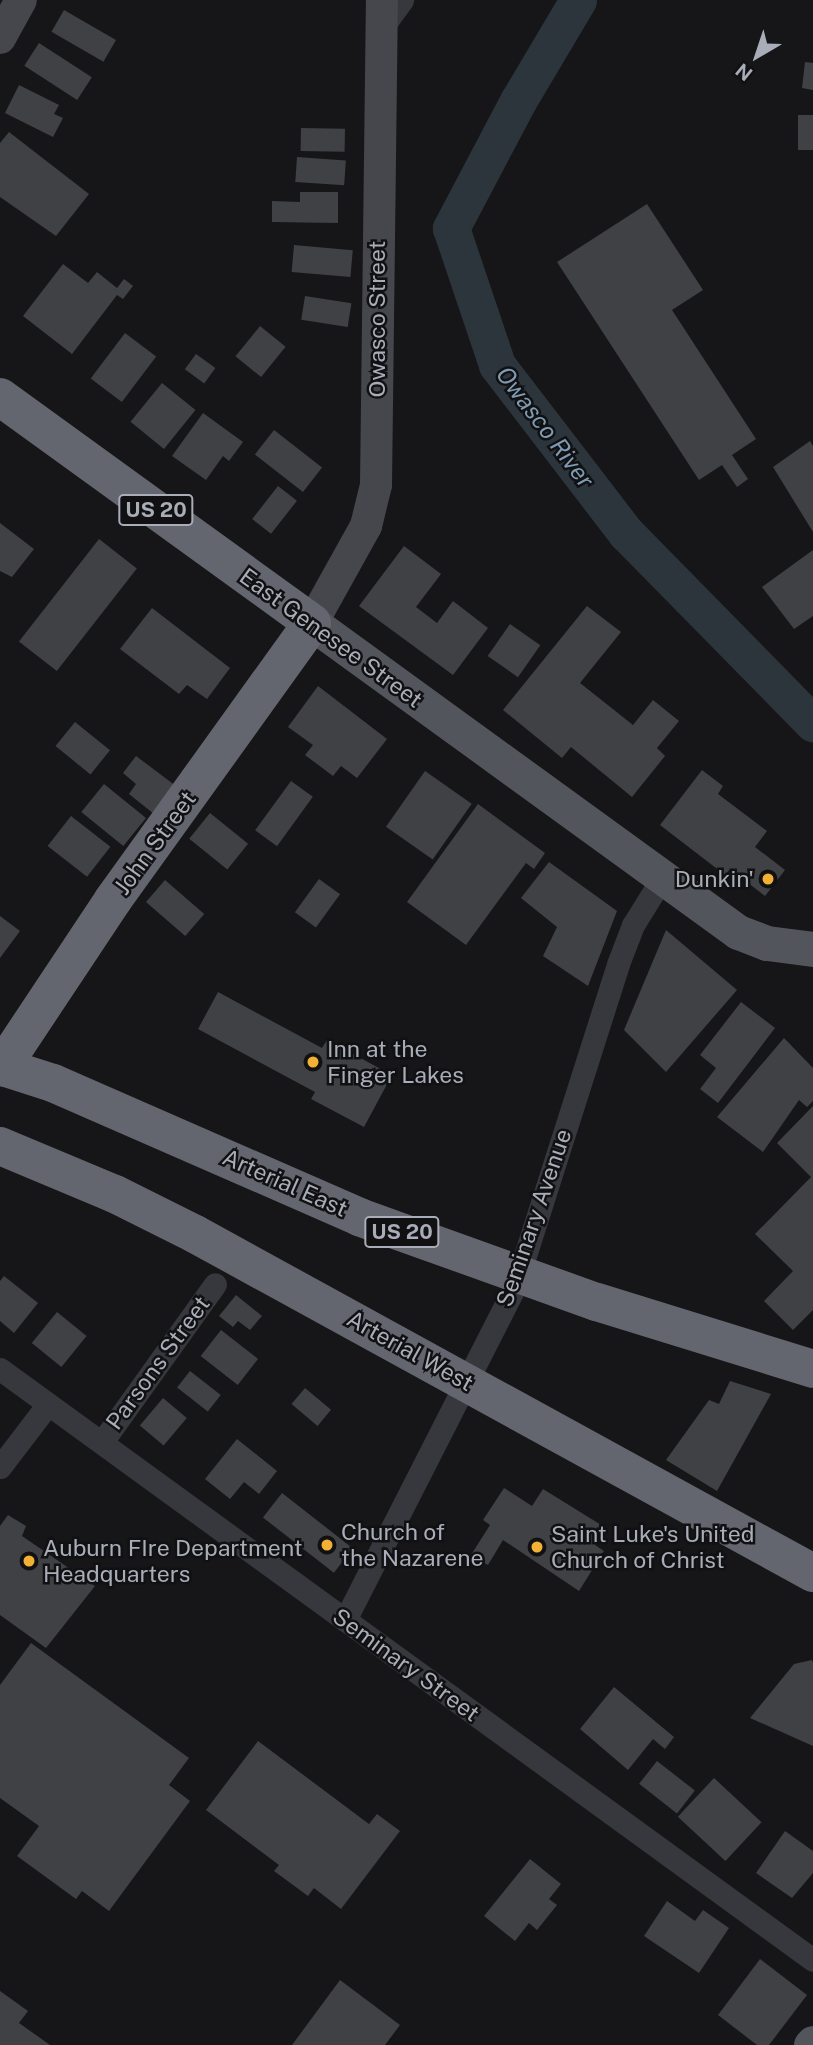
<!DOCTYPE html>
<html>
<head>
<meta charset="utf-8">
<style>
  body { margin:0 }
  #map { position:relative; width:813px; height:2045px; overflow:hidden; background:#161618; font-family:"Public Sans",sans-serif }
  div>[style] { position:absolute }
  .river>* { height:37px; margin:-18.5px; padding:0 18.5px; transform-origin:18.5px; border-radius:18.5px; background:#2c353c }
  .building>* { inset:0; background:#404145; transform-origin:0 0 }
  .street>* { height:23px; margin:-11.5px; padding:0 11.5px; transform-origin:11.5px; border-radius:11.5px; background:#37383d }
  .secondary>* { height:32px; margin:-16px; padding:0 16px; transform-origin:16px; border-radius:16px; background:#45474d }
  .primary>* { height:35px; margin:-17.5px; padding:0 17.5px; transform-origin:17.5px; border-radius:17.5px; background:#53555c }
  .highway>* { height:38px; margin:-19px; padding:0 19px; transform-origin:19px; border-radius:19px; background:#63666e }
  .dots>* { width:19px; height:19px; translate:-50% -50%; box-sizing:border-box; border:4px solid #111113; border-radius:50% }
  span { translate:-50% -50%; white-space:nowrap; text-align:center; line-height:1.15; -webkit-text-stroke:5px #111113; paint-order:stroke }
  .shield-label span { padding:2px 5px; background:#111113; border:2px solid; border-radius:5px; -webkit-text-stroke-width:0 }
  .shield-label { font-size:21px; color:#a8adb8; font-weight:700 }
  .street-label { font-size:23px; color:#a8adb8 }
  .poi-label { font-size:23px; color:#a8adb8 }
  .right { translate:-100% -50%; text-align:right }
  .left { translate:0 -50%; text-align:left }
  .water-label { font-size:24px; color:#7f9bb3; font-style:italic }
  .north { position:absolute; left:722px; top:21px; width:70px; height:70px; -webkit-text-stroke:5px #111113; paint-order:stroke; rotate:219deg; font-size:19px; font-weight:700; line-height:28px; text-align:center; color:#a8adb8 }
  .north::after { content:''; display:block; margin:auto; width:24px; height:32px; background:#a8adb8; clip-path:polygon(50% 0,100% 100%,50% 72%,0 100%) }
</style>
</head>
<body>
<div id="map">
  <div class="river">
    <div style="left:578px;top:0;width:117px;rotate:120.7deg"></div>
    <div style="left:518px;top:101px;width:144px;rotate:117.8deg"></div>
    <div style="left:451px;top:228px;width:145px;rotate:71.4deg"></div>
    <div style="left:497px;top:365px;width:212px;rotate:52.5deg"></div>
    <div style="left:626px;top:533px;width:267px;rotate:45.5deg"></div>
  </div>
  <div class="building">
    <div style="left:64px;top:10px;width:60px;height:25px;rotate:30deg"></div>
    <div style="left:39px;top:43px;width:63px;height:27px;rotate:33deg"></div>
    <div style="clip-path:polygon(805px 62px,813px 63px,813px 90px,802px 88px)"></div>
    <div style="clip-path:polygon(19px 85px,59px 105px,54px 114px,63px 118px,53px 137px,5px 113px)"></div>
    <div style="left:813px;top:115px;width:35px;height:15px;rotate:90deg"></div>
    <div style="left:301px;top:128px;width:44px;height:23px;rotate:1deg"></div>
    <div style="clip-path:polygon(9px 132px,89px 194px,56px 236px,0 197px,0 143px)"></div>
    <div style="left:297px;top:157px;width:49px;height:25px;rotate:4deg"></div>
    <div style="clip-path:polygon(300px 192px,338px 192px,338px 223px,272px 222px,272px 201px,300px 202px)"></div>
    <div style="clip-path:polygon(647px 204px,703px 290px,672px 310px,756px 439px,732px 455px,748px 479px,737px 487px,722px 465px,699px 480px,557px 262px)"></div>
    <div style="left:294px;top:245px;width:59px;height:27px;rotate:5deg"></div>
    <div style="clip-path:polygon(63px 264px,88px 283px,97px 272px,117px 288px,124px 279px,133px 286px,123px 299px,117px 295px,72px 354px,23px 316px)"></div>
    <div style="left:305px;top:296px;width:47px;height:24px;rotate:9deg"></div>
    <div style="left:260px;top:326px;width:33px;height:39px;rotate:39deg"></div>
    <div style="left:125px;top:333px;width:39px;height:57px;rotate:37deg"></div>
    <div style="left:196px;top:354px;width:24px;height:19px;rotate:36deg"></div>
    <div style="left:162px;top:383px;width:43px;height:50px;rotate:39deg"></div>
    <div style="clip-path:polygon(203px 413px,243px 442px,229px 461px,223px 456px,206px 480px,172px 456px)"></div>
    <div style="left:274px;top:430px;width:61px;height:31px;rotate:38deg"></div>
    <div style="clip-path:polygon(810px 441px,813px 446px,813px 532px,773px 467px)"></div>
    <div style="left:278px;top:486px;width:24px;height:42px;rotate:38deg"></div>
    <div style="clip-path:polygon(0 523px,34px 549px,12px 577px,0 571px)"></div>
    <div style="left:99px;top:539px;width:48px;height:130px;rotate:38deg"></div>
    <div style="clip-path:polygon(404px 546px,441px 574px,416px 607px,437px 623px,453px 601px,488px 628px,453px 675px,359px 606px)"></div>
    <div style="clip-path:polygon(813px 550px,813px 616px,794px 629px,762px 587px)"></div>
    <div style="clip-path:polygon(587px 606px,621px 632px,580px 683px,633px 725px,653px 700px,679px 721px,657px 748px,665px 756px,632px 797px,571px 747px,562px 758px,503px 710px)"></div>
    <div style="clip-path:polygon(152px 608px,230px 668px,207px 699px,187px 685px,179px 694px,120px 649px)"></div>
    <div style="left:510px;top:624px;width:37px;height:39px;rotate:35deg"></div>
    <div style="clip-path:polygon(318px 686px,387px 739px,357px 778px,341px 766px,333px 776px,305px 755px,313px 745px,288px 727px)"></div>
    <div style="left:75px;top:722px;width:45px;height:31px;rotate:39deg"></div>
    <div style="clip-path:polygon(136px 756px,176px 786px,154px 814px,129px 794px,136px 784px,123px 773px)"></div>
    <div style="clip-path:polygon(702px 770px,723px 786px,718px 794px,767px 831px,755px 847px,785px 870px,765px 896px,730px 869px,725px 875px,660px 825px)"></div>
    <div style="left:425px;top:771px;width:57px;height:68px;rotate:35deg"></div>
    <div style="left:291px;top:781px;width:27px;height:61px;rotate:36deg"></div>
    <div style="left:104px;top:784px;width:54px;height:36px;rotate:39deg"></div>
    <div style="clip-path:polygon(478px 804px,545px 853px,534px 869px,526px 863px,466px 945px,407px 902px)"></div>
    <div style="left:210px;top:813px;width:49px;height:33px;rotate:39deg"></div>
    <div style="left:71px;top:816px;width:50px;height:38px;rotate:38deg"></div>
    <div style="clip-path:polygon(549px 862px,617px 911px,588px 986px,543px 956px,557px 927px,521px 898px)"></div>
    <div style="left:319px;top:879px;width:26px;height:41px;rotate:36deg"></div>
    <div style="left:165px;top:880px;width:52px;height:29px;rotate:41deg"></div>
    <div style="clip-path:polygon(0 916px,20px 931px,0 958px)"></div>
    <div style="clip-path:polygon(666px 930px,737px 990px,666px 1072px,624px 1030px)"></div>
    <div style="clip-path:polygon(218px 992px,322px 1048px,327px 1040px,392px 1075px,364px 1127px,311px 1099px,315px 1092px,198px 1029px)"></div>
    <div style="clip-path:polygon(741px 1002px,775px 1028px,718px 1103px,700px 1089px,716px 1068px,700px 1055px)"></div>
    <div style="clip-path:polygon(784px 1038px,813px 1068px,813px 1101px,807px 1107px,799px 1100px,763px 1152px,717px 1117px)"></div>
    <div style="clip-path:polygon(813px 1106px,813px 1310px,793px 1330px,764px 1301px,793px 1271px,755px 1234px,811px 1177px,777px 1143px)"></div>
    <div style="clip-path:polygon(4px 1276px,38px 1303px,14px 1333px,0 1321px,0 1281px)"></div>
    <div style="clip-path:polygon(236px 1295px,262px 1316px,250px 1330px,238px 1321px,233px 1327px,219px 1316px)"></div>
    <div style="left:57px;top:1312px;width:38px;height:40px;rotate:39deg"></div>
    <div style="left:221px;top:1330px;width:47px;height:33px;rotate:38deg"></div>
    <div style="left:190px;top:1371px;width:39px;height:21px;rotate:38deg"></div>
    <div style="clip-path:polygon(730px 1381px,771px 1394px,717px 1491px,666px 1460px,709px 1400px,719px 1404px)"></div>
    <div style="left:305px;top:1388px;width:34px;height:21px;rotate:40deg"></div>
    <div style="left:163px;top:1398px;width:31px;height:36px;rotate:40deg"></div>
    <div style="clip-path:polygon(237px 1439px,277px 1471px,259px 1494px,244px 1482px,230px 1499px,205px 1479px)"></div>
    <div style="clip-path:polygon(504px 1488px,532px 1506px,543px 1489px,606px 1528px,595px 1545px,604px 1551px,579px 1591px,503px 1540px,488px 1565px,471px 1555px,490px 1525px,483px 1520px)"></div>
    <div style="left:282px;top:1493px;width:90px;height:31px;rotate:38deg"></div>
    <div style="clip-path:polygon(8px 1515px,26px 1526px,22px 1536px,95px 1586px,46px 1648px,0 1615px,0 1526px)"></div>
    <div style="clip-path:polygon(31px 1643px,189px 1758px,169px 1785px,190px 1801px,109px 1911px,82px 1891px,76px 1899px,17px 1856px,39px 1826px,0 1798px,0 1685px)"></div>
    <div style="clip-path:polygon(812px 1660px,813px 1663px,813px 1746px,750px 1718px,794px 1664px)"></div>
    <div style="clip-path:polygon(614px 1687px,674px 1737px,665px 1749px,653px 1739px,628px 1770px,580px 1729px)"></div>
    <div style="clip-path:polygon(258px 1741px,369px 1824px,377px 1814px,400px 1831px,341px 1909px,314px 1888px,308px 1896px,274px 1871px,279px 1865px,206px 1810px)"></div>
    <div style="left:657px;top:1761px;width:48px;height:29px;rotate:38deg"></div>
    <div style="left:714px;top:1778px;width:65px;height:53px;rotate:43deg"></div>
    <div style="clip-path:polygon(785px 1831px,813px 1851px,813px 1873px,792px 1898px,756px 1873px)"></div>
    <div style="clip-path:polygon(530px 1859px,561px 1884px,549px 1899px,557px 1905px,537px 1930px,529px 1923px,515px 1941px,484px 1916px)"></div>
    <div style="clip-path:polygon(667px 1901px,695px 1921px,703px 1910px,729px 1928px,699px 1973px,644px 1936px)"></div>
    <div style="clip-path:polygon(760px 1959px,807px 1995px,769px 2045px,757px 2045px,718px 2015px)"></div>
    <div style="clip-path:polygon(340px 1980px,400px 2025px,385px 2045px,292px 2045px)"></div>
    <div style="clip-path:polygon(0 1991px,28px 2011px,19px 2023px,50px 2045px,0 2045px)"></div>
  </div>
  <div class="street">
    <div style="left:381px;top:29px;width:36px;rotate:-54deg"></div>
    <div style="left:0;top:1369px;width:1005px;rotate:36.01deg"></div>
    <div style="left:102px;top:1442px;width:194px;rotate:-54.4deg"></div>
    <div style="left:0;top:1467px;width:79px;rotate:-52.7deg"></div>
    <div style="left:345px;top:1620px;width:377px;rotate:-63deg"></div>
    <div style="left:516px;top:1284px;width:336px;rotate:-72.3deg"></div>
    <div style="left:618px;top:964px;width:42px;rotate:-69deg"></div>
    <div style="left:633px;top:925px;width:53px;rotate:-58.1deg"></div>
  </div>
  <div class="secondary">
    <div style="left:0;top:38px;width:43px;rotate:-61.1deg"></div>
    <div style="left:312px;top:623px;width:111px;rotate:-60.9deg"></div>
    <div style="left:366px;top:526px;width:42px;rotate:-76.3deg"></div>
    <div style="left:376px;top:485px;width:485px;rotate:-89.3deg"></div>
  </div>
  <div class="primary">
    <div style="left:312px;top:623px;width:526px;rotate:35.96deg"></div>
    <div style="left:738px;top:932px;width:31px;rotate:21deg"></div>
    <div style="left:767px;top:943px;width:46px;rotate:7.4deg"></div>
    <div style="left:811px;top:2045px;width:3px;rotate:-45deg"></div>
  </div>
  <div class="highway">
    <div style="left:0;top:397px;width:385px;rotate:35.9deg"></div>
    <div style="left:312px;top:623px;width:341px;rotate:125.7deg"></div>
    <div style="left:113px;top:900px;width:201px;rotate:123.6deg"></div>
    <div style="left:0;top:1066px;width:56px;rotate:17.8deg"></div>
    <div style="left:53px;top:1083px;width:334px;rotate:23.6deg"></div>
    <div style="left:359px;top:1217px;width:253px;rotate:19.7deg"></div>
    <div style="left:597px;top:1302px;width:226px;rotate:17.2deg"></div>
    <div style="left:0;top:1146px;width:125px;rotate:22.7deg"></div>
    <div style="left:115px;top:1194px;width:89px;rotate:26.6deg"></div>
    <div style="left:195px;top:1234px;width:705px;rotate:28.75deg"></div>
  </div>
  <div class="dots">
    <div style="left:768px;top:879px;background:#f2b134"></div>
    <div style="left:313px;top:1062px;background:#f2b134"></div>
    <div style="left:327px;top:1545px;background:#f2b134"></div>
    <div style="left:537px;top:1547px;background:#f2b134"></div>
    <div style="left:29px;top:1561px;background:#f2b134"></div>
  </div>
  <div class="shield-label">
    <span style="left:156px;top:510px">US 20</span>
    <span style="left:402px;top:1232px">US 20</span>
  </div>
  <div class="street-label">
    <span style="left:377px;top:319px;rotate:-90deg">Owasco Street</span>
    <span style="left:331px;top:638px;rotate:36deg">East Genesee Street</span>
    <span style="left:155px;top:843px;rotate:-54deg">John Street</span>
    <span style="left:285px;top:1183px;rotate:24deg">Arterial East</span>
    <span style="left:534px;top:1218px;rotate:-71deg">Seminary Avenue</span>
    <span style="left:410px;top:1351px;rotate:29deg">Arterial West</span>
    <span style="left:158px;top:1363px;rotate:-54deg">Parsons Street</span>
    <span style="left:406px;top:1665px;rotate:36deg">Seminary Street</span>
  </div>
  <div class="poi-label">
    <span class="right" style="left:754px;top:879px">Dunkin'</span>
    <span class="left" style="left:327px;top:1062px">Inn at the<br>Finger Lakes</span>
    <span class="left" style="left:341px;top:1545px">Church of<br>the Nazarene</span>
    <span class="left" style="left:551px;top:1547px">Saint Luke's United<br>Church of Christ</span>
    <span class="left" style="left:43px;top:1561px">Auburn FIre Department<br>Headquarters</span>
  </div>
  <div class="water-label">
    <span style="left:545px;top:427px;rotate:53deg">Owasco River</span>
  </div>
  <div class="north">N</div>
</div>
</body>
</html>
